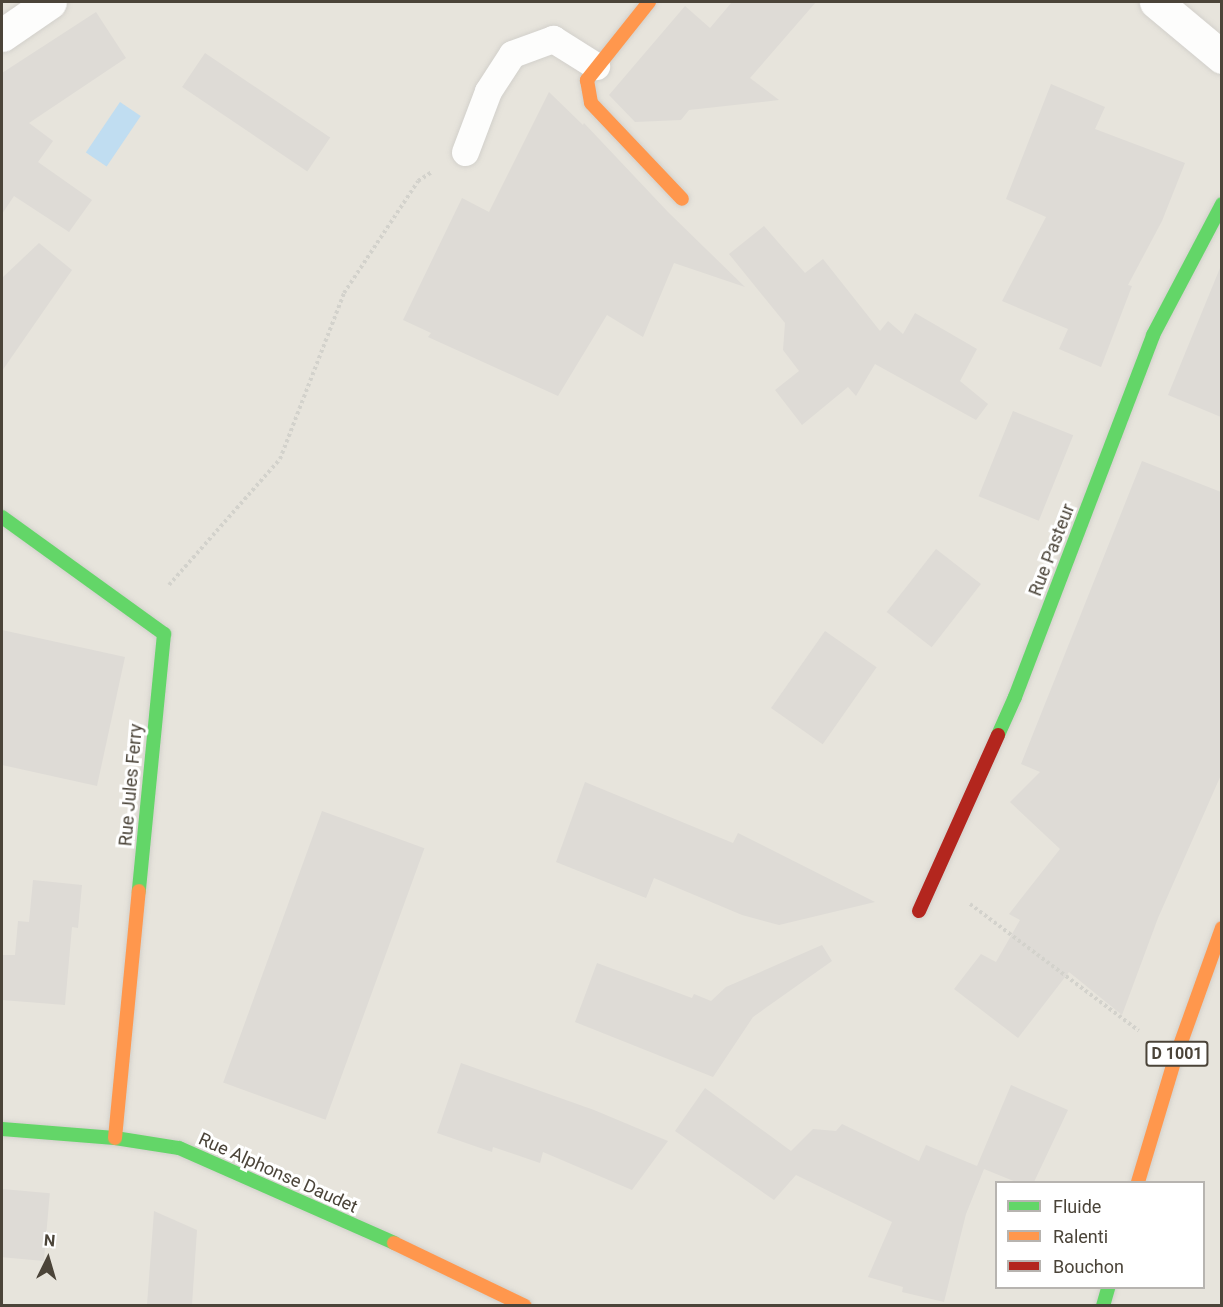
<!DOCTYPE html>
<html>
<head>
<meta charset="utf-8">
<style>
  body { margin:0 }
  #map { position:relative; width:1223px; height:1307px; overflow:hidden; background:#f4f2ee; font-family:Roboto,sans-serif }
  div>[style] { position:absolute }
  .residential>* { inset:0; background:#e7e4dc }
  .water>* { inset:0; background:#c0ddf1; transform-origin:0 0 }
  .building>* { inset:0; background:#dedbd6; transform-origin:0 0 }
  .path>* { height:4px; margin-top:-2px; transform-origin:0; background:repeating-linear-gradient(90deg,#d3d2cc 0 3px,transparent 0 6px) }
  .roads { filter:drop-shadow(0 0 2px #d2d0cb) drop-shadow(0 0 2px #d2d0cb) }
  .lane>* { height:27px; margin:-13.5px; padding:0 13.5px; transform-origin:13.5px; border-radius:13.5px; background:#fdfdfc }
  .street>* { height:33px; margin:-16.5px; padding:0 16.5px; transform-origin:16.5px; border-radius:16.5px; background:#fdfdfc }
  .fast>* { height:14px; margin:-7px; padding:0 7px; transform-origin:7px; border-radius:7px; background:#63d668 }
  .slow>* { height:14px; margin:-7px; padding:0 7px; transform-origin:7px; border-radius:7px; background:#ff974d }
  .jam>* { height:14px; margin:-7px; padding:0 7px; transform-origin:7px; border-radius:7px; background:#b3261e }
  span { translate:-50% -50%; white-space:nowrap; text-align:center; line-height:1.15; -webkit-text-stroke:6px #fff; paint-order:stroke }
  .shield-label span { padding:2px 4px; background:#fff; border:2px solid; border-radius:4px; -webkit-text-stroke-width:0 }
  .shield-label { font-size:16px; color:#4b4439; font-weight:700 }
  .street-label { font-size:18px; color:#4b4439 }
  .frame { position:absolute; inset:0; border:3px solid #4b4439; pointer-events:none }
  .legend { position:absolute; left:995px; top:1181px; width:210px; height:108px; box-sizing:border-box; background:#fff; border:2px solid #b7b4b0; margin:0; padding:8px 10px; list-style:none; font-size:18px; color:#4b4439 }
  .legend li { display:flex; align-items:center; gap:12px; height:30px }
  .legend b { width:30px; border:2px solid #b7b4b0 }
  .north { position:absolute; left:18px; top:1229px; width:60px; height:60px; -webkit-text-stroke:4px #fff; paint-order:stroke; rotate:5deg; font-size:16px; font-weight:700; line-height:24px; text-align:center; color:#4b4439 }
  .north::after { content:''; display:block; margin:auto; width:21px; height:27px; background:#4b4439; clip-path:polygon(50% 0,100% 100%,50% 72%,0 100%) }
</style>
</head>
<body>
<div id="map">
  <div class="residential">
    <div style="clip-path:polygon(evenodd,2px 2px,1221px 2px,1221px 1305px,2px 1306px,2px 2px,996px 1182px,1204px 1182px,1204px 1288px,996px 1288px,996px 1182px)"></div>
  </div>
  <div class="water">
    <div style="left:120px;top:102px;width:25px;height:61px;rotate:34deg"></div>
  </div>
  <div class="building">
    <div style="clip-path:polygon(732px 2px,816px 2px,750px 78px,779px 100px,689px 110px,681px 120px,635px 122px,609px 95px,685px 6px,710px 28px)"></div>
    <div style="clip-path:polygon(96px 12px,126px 58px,29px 123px,53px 141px,38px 162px,92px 200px,69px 232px,14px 196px,2px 214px,2px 73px)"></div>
    <div style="left:205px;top:53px;width:151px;height:41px;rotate:34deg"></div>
    <div style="clip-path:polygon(1051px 84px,1105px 107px,1095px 129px,1185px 163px,1162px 221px,1128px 285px,1132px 286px,1101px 367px,1059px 349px,1068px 329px,1002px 301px,1046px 217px,1006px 199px)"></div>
    <div style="clip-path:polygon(549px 92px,583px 125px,584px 123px,668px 212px,745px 287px,674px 263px,643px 337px,607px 315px,558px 396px,428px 337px,431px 333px,403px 320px,462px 198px,489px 212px)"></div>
    <div style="clip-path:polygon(764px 226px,805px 273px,823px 259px,880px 331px,888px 321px,903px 334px,915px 313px,977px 349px,960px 381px,988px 404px,976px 420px,875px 364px,856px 396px,848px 387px,802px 425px,775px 390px,799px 371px,783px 350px,785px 323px,729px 254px)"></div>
    <div style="clip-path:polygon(39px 243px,72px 270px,2px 371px,2px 278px)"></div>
    <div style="clip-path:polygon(1220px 268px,1221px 268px,1221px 417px,1168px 395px)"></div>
    <div style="left:1013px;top:411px;width:65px;height:92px;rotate:22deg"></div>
    <div style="clip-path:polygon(1142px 461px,1221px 492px,1221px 775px,1158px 918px,1122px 1015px,1069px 972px,1018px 1038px,954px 989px,981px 954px,996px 962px,1020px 920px,1009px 914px,1060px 849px,1010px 802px,1040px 772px,1021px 764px)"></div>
    <div style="left:936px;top:549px;width:57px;height:80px;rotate:38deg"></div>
    <div style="clip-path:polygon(2px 630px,125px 657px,97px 786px,2px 765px)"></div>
    <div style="left:825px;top:631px;width:63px;height:94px;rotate:35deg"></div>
    <div style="clip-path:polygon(585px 782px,733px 843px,738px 833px,875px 902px,779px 925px,742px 915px,654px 878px,646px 898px,556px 862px)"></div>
    <div style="left:322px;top:811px;width:109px;height:289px;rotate:20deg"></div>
    <div style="clip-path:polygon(33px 880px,82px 885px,78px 928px,72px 927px,65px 1005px,2px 1000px,2px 955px,15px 955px,18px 921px,29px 922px)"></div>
    <div style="clip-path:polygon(822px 945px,832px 961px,753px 1017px,713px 1077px,575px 1022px,597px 963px,692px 998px,694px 994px,711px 1001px,726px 987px)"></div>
    <div style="clip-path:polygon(461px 1063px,594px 1110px,668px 1141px,632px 1190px,543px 1152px,540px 1163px,493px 1147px,492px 1152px,437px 1133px)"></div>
    <div style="clip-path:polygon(1011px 1085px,1068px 1110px,1034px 1182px,1016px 1182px,984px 1169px,966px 1214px,944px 1302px,902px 1292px,903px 1287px,868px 1277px,892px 1222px,796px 1175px,774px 1200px,675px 1131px,705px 1088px,791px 1151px,813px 1129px,836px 1131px,842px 1124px,919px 1161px,926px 1145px,977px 1166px)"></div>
    <div style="left:2px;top:1189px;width:48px;height:68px;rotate:5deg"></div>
    <div style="clip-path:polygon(154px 1211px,197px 1230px,192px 1305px,147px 1305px)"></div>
  </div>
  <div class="path">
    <div style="left:169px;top:585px;width:168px;rotate:-48.6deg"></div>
    <div style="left:280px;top:459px;width:178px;rotate:-68.9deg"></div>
    <div style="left:344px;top:293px;width:134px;rotate:-56.5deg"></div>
    <div style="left:418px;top:181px;width:17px;rotate:-33deg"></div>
    <div style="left:970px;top:904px;width:211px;rotate:36.9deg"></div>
  </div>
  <div class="roads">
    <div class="lane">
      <div style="left:465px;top:152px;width:65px;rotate:-69.3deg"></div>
      <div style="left:488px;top:91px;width:44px;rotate:-57deg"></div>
      <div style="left:512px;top:54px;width:44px;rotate:-20.1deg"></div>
      <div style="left:553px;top:39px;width:51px;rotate:32.1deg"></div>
    </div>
    <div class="street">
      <div style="left:1156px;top:2px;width:86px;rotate:39.8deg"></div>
      <div style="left:2px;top:35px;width:58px;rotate:-34.5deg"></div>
    </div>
    <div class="fast">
      <div style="left:2px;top:517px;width:200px;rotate:35.8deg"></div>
      <div style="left:164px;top:634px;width:258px;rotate:95.6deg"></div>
      <div style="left:998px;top:735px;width:42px;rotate:-65.9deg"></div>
      <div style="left:1015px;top:697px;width:387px;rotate:-69.1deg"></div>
      <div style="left:1153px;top:335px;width:148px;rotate:-62.2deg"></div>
      <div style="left:2px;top:1129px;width:113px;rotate:4.6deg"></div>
      <div style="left:115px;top:1138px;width:65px;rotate:8.9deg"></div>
      <div style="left:179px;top:1148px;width:235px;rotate:23.8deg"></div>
      <div style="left:1103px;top:1306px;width:19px;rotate:-74deg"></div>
    </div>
    <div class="slow">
      <div style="left:649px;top:2px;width:100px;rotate:128.5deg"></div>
      <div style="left:587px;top:80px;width:23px;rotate:80deg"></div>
      <div style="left:591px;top:103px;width:132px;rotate:46.5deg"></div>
      <div style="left:115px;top:1138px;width:248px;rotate:-84.5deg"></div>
      <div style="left:1138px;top:1182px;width:128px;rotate:-73.3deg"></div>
      <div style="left:1175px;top:1059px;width:139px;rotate:-70.3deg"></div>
      <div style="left:394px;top:1243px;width:145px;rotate:25.7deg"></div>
    </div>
    <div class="jam">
      <div style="left:919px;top:911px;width:193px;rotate:-65.8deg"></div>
    </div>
  </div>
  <div class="shield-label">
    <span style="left:1177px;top:1054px">D 1001</span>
  </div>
  <div class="street-label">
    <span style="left:1052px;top:550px;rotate:-69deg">Rue Pasteur</span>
    <span style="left:131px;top:785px;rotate:-85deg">Rue Jules Ferry</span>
    <span style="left:278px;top:1173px;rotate:24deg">Rue Alphonse Daudet</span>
  </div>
  <div class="frame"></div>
  <ul class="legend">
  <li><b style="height:8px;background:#63d668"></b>Fluide</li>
  <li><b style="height:8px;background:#ff974d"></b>Ralenti</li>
  <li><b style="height:8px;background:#b3261e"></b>Bouchon</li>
  </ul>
  <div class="north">N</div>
</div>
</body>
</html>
